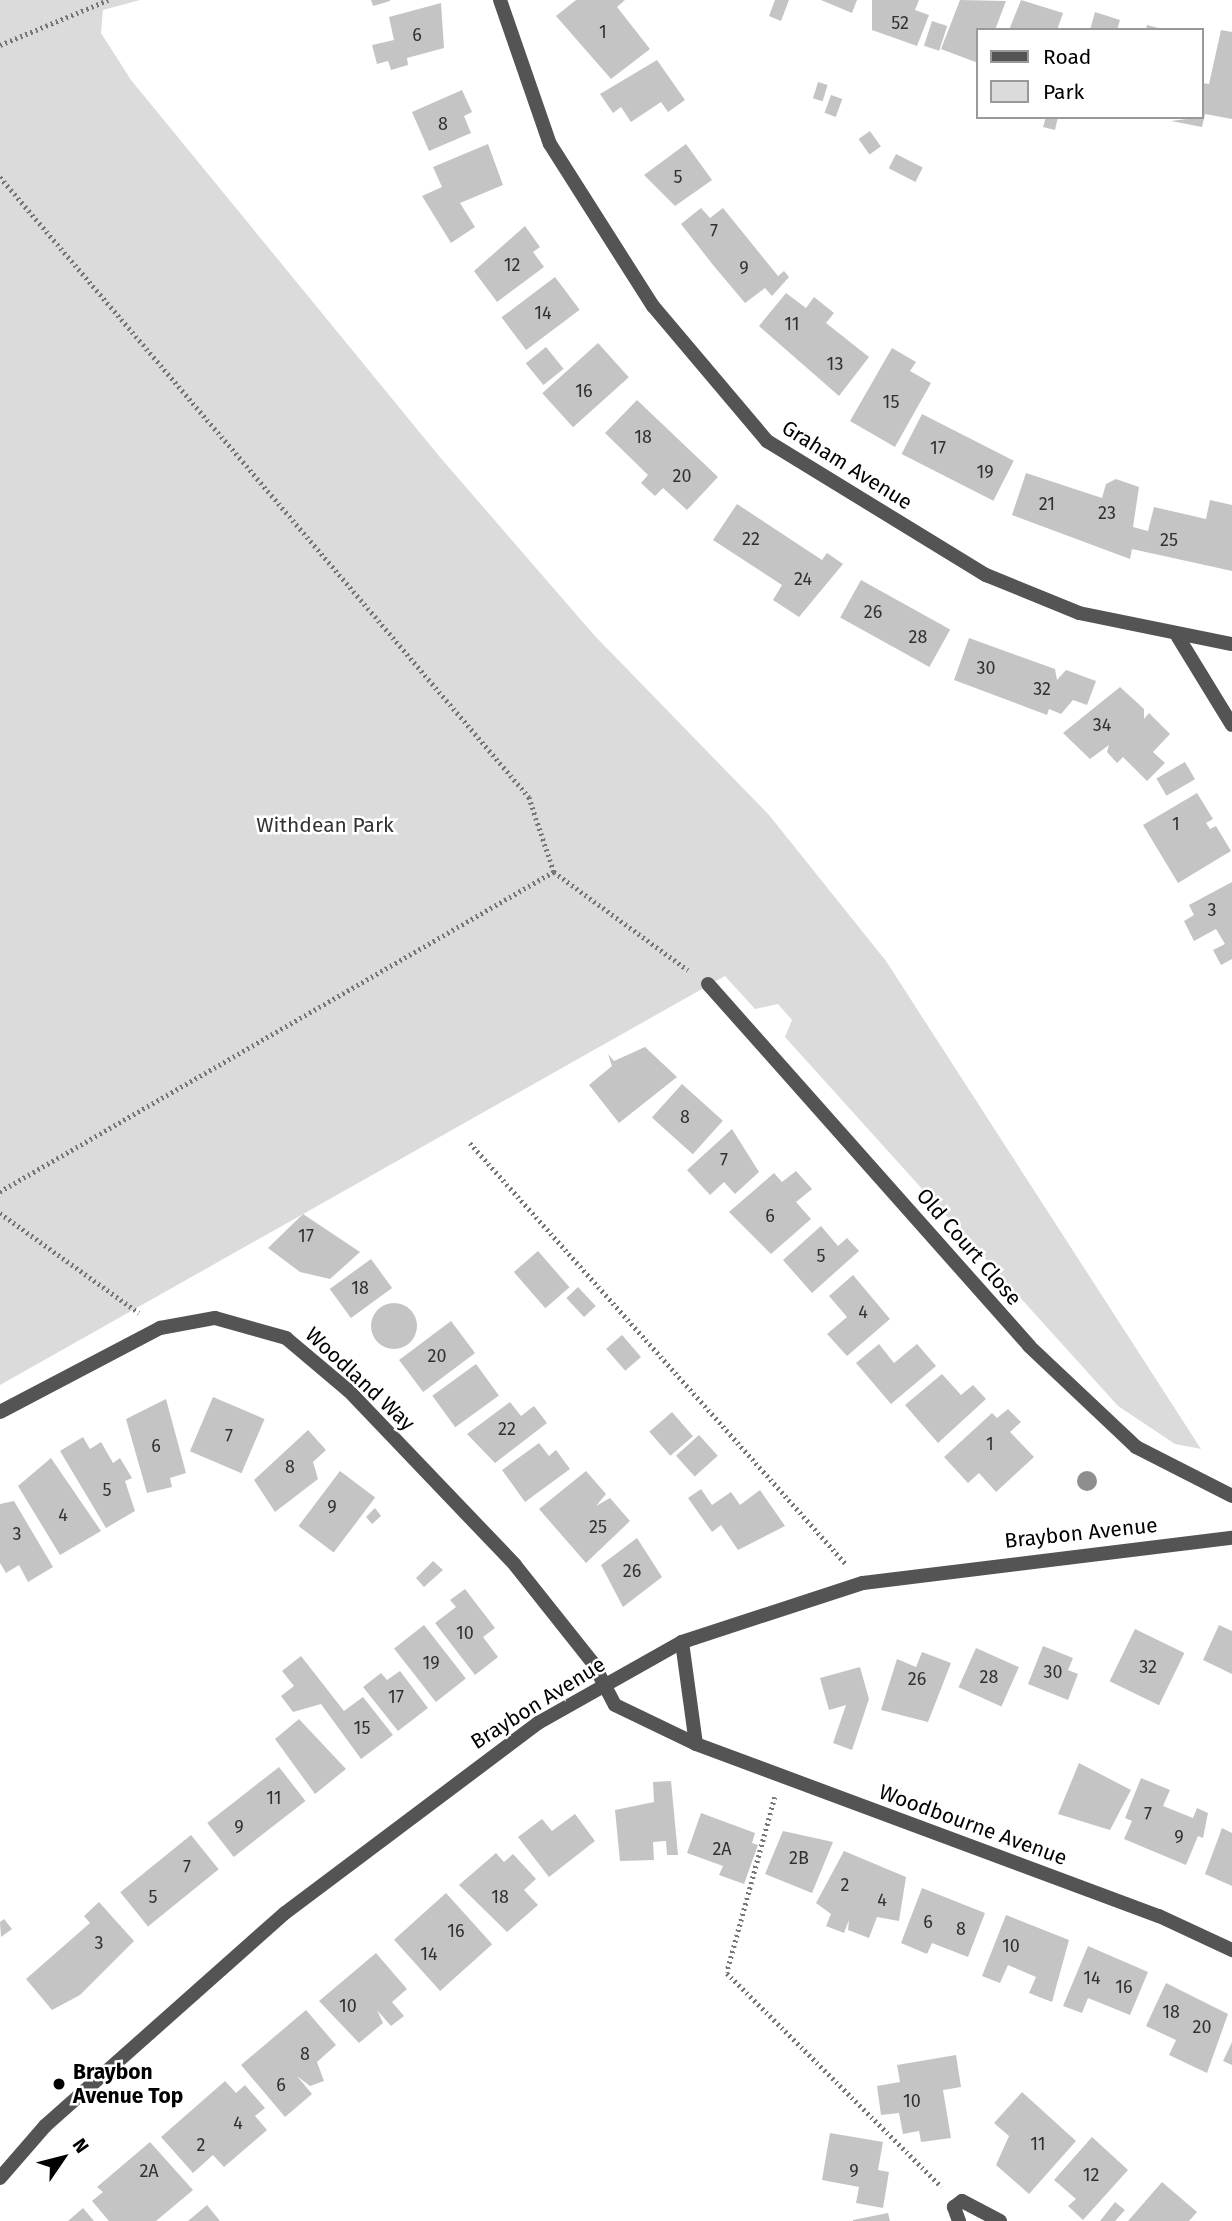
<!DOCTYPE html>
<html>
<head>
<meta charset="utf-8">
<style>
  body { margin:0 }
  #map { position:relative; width:1232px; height:2221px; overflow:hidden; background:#fff; font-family:"Fira Sans",sans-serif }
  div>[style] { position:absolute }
  .green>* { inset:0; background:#dbdbdb }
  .building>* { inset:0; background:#c4c4c4; transform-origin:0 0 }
  .round { border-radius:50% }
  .path>* { height:4.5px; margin-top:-2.25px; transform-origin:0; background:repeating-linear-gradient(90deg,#767676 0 2px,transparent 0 5.5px) }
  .minor>* { height:14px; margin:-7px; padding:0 7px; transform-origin:7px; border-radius:7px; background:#545454 }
  .tertiary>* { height:14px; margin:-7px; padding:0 7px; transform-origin:7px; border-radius:7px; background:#545454 }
  .trees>* { width:20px; height:20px; margin:-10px; border-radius:50%; background:#8e8e8e }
  .dots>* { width:19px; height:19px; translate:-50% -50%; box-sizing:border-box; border:4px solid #fff; border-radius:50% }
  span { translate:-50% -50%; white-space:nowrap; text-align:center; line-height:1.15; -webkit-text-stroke:5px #fff; paint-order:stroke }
  .number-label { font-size:18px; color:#313131 }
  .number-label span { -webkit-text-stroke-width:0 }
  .street-label { font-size:21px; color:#000 }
  .park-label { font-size:21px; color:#323232 }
  .poi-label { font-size:21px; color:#000; font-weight:700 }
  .left { translate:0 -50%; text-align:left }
  .legend { position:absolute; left:976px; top:28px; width:228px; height:91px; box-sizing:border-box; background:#fff; border:2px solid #999; margin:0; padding:9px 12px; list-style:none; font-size:21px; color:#000 }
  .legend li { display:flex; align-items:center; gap:14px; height:35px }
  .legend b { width:35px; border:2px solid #999 }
  .north { position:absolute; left:28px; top:2123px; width:70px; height:70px; -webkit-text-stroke:5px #fff; paint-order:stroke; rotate:55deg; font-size:19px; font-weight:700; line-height:28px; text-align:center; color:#000 }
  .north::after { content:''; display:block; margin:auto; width:24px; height:32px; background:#000; clip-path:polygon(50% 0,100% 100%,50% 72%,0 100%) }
</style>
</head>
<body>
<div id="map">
  <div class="green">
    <div style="clip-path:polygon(0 0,140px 0,103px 10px,101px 33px,131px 80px,439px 456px,594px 635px,769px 815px,886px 961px,1201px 1449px,1175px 1444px,1118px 1406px,785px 1037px,792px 1020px,778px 1004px,755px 1009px,725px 976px,0 1385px)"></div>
  </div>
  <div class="building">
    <div style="clip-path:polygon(371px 0,390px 0,390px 1px,373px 6px)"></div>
    <div style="clip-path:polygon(576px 0,625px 0,617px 7px,650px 49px,611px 79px,556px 16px)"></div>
    <div style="clip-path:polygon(775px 0,789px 0,781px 21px,769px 16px)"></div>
    <div style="clip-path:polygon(821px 0,857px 0,852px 13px)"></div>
    <div style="clip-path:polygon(872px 0,919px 0,915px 10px,929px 15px,917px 46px,872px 30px)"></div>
    <div style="clip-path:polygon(960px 0,1006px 1px,995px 30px,978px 30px,978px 63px,941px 49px)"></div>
    <div style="clip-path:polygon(1021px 0,1063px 13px,1057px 30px,1009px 30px)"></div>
    <div style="clip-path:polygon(441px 3px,444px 48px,407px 58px,408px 65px,391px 70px,388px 61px,377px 64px,372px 45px,394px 40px,389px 17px)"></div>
    <div style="clip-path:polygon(1095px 12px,1120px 20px,1117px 30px,1090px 30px)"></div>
    <div style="left:932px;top:21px;width:16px;height:26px;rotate:18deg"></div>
    <div style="clip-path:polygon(1147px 25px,1162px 29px,1162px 30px,1146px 30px)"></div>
    <div style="clip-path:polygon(1221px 30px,1232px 32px,1232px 119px,1205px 114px,1202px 127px,1171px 121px,1202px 117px,1202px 83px,1209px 84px)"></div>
    <div style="clip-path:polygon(657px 60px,685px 100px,668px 112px,661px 102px,631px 122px,621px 107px,613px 113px,600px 94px)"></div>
    <div style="left:818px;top:82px;width:10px;height:17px;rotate:17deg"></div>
    <div style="clip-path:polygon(462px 90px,472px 112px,464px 116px,471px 133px,429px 151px,412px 112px)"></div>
    <div style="left:831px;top:95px;width:12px;height:19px;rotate:20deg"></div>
    <div style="clip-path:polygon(1046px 117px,1058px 117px,1055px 130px,1043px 127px)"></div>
    <div style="left:870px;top:131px;width:19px;height:14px;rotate:55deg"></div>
    <div style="clip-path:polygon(488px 144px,503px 185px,460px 203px,475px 227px,451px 243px,422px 196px,442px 187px,433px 167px)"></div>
    <div style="clip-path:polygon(686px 144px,712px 180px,675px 206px,644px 175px)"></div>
    <div style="left:896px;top:154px;width:30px;height:16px;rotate:27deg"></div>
    <div style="clip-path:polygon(701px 208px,710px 218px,723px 208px,778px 276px,784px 271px,789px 277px,772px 296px,765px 288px,745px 303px,713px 265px,681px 224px)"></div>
    <div style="clip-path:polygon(525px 226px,540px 247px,533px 252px,544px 267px,497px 302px,474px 271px)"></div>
    <div style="left:555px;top:277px;width:41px;height:67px;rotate:53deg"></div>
    <div style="clip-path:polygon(786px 293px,806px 308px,814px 297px,834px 313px,826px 323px,869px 357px,839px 396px,759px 326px)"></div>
    <div style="left:598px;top:343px;width:46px;height:75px;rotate:48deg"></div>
    <div style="left:546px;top:347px;width:28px;height:26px;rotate:51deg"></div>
    <div style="clip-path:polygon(892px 348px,916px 362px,910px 371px,931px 383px,895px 447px,850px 421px)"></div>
    <div style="clip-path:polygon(637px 400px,718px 477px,687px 510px,663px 488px,655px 496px,641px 483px,648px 475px,605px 433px)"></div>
    <div style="left:922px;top:414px;width:103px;height:45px;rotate:27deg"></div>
    <div style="clip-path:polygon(1026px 473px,1102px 498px,1106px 484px,1116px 479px,1139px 487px,1133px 527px,1148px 531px,1154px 507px,1206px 519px,1210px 500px,1232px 505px,1232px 571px,1132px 549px,1130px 559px,1012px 515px)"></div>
    <div style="clip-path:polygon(737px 504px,822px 560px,827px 553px,843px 564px,799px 617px,773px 600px,782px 585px,713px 540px)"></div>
    <div style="left:861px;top:580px;width:102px;height:43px;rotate:29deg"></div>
    <div style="clip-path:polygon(969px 638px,1055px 669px,1057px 680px,1066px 670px,1096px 681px,1087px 705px,1073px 700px,1061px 714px,1049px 709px,1047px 715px,954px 680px)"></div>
    <div style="clip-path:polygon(1120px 687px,1144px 709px,1144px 719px,1149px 713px,1170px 734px,1153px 752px,1165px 763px,1147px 781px,1123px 757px,1117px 763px,1107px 752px,1109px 745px,1090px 759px,1063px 733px)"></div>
    <div style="left:1185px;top:762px;width:20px;height:33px;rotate:60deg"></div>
    <div style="clip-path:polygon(1197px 793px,1213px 819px,1206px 823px,1210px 829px,1216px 826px,1231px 851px,1178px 883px,1143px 825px)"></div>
    <div style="clip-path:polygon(1232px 882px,1232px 959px,1221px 965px,1213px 950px,1225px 944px,1216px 929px,1194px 941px,1184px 921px,1194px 915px,1189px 905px)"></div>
    <div style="clip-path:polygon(645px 1047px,677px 1077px,619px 1123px,589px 1085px,612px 1066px,608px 1054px,614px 1061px)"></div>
    <div style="left:682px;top:1084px;width:55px;height:45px;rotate:42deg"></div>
    <div style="clip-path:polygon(732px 1129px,759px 1172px,735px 1194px,724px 1182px,710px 1195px,687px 1170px)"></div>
    <div style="clip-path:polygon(796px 1171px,812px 1189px,796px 1202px,811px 1219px,771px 1254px,729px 1212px,774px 1173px,782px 1182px)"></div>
    <div style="clip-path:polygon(303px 1214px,360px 1252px,330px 1279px,300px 1272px,268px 1248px)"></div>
    <div style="clip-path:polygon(821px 1226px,838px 1246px,847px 1238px,859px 1251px,812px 1293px,783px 1260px)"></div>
    <div style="left:538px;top:1251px;width:48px;height:32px;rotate:49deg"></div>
    <div style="left:371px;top:1259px;width:36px;height:51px;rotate:54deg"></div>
    <div style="clip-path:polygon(853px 1275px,890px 1319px,847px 1356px,827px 1334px,847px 1317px,829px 1296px)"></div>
    <div style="left:578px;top:1287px;width:26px;height:16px;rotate:47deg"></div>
    <div class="round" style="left:371px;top:1303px;width:46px;height:46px"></div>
    <div style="left:451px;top:1321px;width:40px;height:65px;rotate:53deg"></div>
    <div style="left:622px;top:1335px;width:29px;height:21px;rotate:49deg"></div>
    <div style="clip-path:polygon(879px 1344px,894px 1363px,917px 1344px,936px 1366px,891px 1404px,856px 1363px)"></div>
    <div style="left:476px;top:1364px;width:39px;height:54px;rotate:54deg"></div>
    <div style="clip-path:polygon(942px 1374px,961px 1395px,973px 1385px,986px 1399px,938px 1443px,905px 1405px)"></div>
    <div style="left:213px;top:1397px;width:56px;height:59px;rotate:23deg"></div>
    <div style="clip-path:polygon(166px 1399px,186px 1473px,170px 1478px,172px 1487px,147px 1493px,126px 1419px)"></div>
    <div style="clip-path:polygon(510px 1402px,521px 1416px,534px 1406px,547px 1423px,495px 1463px,467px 1434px)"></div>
    <div style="clip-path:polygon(1008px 1409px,1021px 1422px,1010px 1432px,1034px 1457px,996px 1492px,979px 1473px,968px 1483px,944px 1457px,992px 1413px,997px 1418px)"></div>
    <div style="left:672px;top:1412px;width:32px;height:30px;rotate:49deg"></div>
    <div style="clip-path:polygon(308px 1430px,326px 1450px,313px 1462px,318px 1479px,275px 1512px,254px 1480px)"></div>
    <div style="left:699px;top:1435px;width:28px;height:31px;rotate:48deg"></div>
    <div style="clip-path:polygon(83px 1437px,90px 1449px,101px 1442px,113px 1463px,120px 1458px,132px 1478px,125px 1481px,135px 1511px,106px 1528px,60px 1451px)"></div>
    <div style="clip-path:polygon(539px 1443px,549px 1456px,556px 1450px,570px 1469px,525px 1502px,502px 1470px)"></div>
    <div style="clip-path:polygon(51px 1458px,101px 1531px,60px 1555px,18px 1486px)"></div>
    <div style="left:340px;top:1471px;width:44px;height:69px;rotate:37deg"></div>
    <div style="clip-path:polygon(586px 1471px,606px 1494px,596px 1506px,610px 1498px,630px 1521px,586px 1563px,539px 1509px)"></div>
    <div style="clip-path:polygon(701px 1489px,712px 1505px,731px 1492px,740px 1505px,760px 1490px,785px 1526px,738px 1550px,721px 1525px,712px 1532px,688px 1498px)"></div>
    <div style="clip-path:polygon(14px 1501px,53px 1567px,28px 1582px,19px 1565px,6px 1573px,0 1563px,0 1504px)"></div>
    <div style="clip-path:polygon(375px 1508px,381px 1516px,372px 1524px,366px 1517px)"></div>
    <div style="clip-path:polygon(637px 1538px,662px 1577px,623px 1607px,601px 1565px)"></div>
    <div style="clip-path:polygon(433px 1561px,443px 1570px,424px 1587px,416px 1578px)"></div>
    <div style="clip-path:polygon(465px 1589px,495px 1628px,483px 1637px,498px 1657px,475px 1675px,435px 1623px,456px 1607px,450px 1600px)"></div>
    <div style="left:424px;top:1625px;width:68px;height:38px;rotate:52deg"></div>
    <div style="clip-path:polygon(1219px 1625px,1232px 1631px,1232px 1674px,1203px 1660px)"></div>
    <div style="left:1135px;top:1629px;width:55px;height:58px;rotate:26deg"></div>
    <div style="clip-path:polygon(1043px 1646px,1073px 1658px,1068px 1670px,1078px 1674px,1068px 1700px,1028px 1684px)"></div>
    <div style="left:976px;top:1648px;width:47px;height:43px;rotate:24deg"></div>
    <div style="clip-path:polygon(922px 1652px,951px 1663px,928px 1722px,881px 1710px,897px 1659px,916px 1667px)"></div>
    <div style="clip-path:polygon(301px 1656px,344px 1711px,363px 1697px,393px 1735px,361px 1759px,321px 1704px,293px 1712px,281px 1696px,294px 1686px,282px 1671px)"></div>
    <div style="clip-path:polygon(860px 1667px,869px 1699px,852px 1750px,833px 1743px,846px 1705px,829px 1710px,820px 1678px)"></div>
    <div style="clip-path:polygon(400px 1671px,428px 1708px,398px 1731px,363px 1687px,381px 1673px,387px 1680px)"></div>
    <div style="clip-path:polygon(299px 1719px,346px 1769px,315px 1794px,275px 1739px)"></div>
    <div style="clip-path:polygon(1079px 1763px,1131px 1790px,1110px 1830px,1058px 1814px)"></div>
    <div style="left:279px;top:1767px;width:43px;height:91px;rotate:52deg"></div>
    <div style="clip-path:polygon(1141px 1778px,1170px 1790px,1163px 1806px,1193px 1818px,1197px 1808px,1208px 1813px,1203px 1838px,1198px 1836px,1186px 1865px,1124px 1839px,1132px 1821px,1125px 1818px)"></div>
    <div style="clip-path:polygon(671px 1781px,678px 1855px,667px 1855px,666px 1841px,653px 1842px,654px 1860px,620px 1861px,615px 1810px,654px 1802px,653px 1782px)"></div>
    <div style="clip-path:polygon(701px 1813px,755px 1833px,752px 1843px,758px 1845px,744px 1884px,719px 1875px,723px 1866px,687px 1853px)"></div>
    <div style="clip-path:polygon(575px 1814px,595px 1841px,549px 1877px,518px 1837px,542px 1819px,552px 1831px)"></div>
    <div style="clip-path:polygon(1222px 1828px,1232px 1833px,1232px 1886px,1205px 1874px)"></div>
    <div style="clip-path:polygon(783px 1831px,833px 1842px,812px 1893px,765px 1874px)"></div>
    <div style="left:191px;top:1835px;width:44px;height:91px;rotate:51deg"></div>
    <div style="clip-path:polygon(844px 1851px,906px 1877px,899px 1921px,877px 1917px,869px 1938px,848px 1930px,849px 1920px,844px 1933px,826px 1926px,831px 1914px,816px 1903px)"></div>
    <div style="clip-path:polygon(496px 1853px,504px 1862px,513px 1854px,536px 1879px,524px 1890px,538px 1905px,507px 1932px,459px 1885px)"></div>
    <div style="clip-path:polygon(922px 1888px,985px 1913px,968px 1957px,932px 1943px,927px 1954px,901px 1943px)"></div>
    <div style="left:446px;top:1893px;width:69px;height:70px;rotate:48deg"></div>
    <div style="clip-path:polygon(99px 1902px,134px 1941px,80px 1995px,52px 2010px,26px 1979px,90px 1923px,84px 1916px)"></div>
    <div style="clip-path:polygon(1006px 1915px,1069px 1940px,1052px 2002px,1029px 1993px,1036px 1977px,1008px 1965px,1000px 1983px,982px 1976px)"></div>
    <div style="clip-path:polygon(4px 1919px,12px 1929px,1px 1937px,0 1922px)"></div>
    <div style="clip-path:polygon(1088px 1946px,1148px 1972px,1130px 2015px,1088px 1998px,1082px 2013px,1063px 2006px)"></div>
    <div style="clip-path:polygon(376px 1953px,407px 1989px,392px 2002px,404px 2016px,391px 2026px,377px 2010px,383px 2023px,359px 2043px,319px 2001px)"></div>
    <div style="clip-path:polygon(1166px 1983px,1228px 2014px,1207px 2073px,1169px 2055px,1176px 2040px,1146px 2026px)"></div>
    <div style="clip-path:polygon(306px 2010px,336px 2045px,317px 2062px,324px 2081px,310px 2086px,297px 2076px,312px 2094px,285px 2117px,241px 2065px)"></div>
    <div style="clip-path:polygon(1232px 2042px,1232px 2065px,1223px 2061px)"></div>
    <div style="clip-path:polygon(956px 2055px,961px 2087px,943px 2090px,951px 2138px,921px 2142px,919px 2131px,903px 2134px,899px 2113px,881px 2115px,877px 2086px,900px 2082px,897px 2065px)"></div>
    <div style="clip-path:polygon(225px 2081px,236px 2093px,245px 2085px,265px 2108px,255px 2116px,267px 2130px,224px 2167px,213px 2155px,193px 2173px,161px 2137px)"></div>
    <div style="clip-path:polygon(1022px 2092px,1076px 2141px,1029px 2194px,996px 2165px,1009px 2136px,994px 2123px)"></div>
    <div style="clip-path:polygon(830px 2133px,883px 2142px,878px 2170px,889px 2172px,883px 2208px,856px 2203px,859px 2187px,822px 2180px)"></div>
    <div style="clip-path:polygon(1092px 2137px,1128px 2170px,1083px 2220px,1068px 2206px,1076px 2199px,1054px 2180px)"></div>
    <div style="clip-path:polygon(150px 2142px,193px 2190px,156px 2221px,109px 2221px,92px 2201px,103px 2192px,97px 2187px)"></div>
    <div style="clip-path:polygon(1162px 2182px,1197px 2212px,1189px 2221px,1128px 2221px)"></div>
    <div style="clip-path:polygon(1115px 2202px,1125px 2210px,1115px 2221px,1100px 2221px)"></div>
    <div style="clip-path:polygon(207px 2205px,220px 2221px,188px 2221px)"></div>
    <div style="clip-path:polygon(83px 2208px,94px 2221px,68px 2221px)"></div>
    <div style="clip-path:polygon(888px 2213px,890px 2221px,853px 2221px,853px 2220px)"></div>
  </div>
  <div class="path">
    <div style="left:0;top:45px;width:117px;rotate:-22.6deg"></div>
    <div style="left:0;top:177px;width:815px;rotate:49.53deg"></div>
    <div style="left:529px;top:797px;width:79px;rotate:71.6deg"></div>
    <div style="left:554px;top:872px;width:640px;rotate:149.99deg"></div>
    <div style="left:554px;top:872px;width:166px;rotate:36.2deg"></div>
    <div style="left:470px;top:1143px;width:564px;rotate:48.23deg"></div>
    <div style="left:0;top:1213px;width:171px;rotate:35.7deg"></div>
    <div style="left:775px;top:1797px;width:182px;rotate:105.3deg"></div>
    <div style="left:727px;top:1973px;width:303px;rotate:44.9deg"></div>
  </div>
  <div class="minor">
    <div style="left:500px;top:0;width:152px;rotate:70.9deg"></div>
    <div style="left:550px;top:144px;width:192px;rotate:57.6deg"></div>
    <div style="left:653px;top:306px;width:177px;rotate:49.8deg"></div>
    <div style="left:767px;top:441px;width:257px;rotate:31.5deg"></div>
    <div style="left:986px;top:575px;width:100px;rotate:22.2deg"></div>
    <div style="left:1079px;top:613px;width:156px;rotate:11.5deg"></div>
    <div style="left:1178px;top:637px;width:103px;rotate:58.5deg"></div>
    <div style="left:708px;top:984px;width:484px;rotate:48.4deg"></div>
    <div style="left:1029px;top:1346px;width:147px;rotate:43.3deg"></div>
    <div style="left:1136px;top:1447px;width:108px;rotate:27deg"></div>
    <div style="left:0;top:1412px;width:181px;rotate:-27.7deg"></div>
    <div style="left:160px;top:1328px;width:56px;rotate:-10.3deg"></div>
    <div style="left:215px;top:1318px;width:74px;rotate:15.7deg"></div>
    <div style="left:286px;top:1338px;width:82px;rotate:40.1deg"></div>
    <div style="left:349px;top:1391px;width:240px;rotate:46.3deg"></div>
    <div style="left:515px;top:1565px;width:125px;rotate:51.5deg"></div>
    <div style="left:593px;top:1663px;width:47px;rotate:62.4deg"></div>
    <div style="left:615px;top:1705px;width:90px;rotate:25.7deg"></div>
    <div style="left:696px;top:1744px;width:494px;rotate:20.4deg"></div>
    <div style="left:1159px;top:1916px;width:81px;rotate:25deg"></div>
    <div style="left:682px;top:1642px;width:103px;rotate:82.2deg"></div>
    <div style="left:959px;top:2221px;width:15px;rotate:-110deg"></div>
    <div style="left:954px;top:2207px;width:10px;rotate:-37deg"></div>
    <div style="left:962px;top:2201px;width:43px;rotate:27.8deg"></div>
  </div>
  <div class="tertiary">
    <div style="left:0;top:2178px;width:69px;rotate:-49.1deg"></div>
    <div style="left:45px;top:2126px;width:321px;rotate:-41.6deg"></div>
    <div style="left:285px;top:1913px;width:316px;rotate:-36.9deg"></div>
    <div style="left:538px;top:1723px;width:165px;rotate:-29.4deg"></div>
    <div style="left:682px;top:1642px;width:190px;rotate:-18.1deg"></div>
    <div style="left:863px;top:1583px;width:372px;rotate:-7deg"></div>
  </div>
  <div class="trees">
    <div style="left:1087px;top:1481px"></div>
  </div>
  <div class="dots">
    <div style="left:59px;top:2084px;background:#000"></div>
  </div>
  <div class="number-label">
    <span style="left:900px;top:23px">52</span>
    <span style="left:603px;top:32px">1</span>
    <span style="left:417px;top:35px">6</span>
    <span style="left:443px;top:124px">8</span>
    <span style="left:678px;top:177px">5</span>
    <span style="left:714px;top:231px">7</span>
    <span style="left:512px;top:265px">12</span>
    <span style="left:744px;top:268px">9</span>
    <span style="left:543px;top:313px">14</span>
    <span style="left:792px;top:324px">11</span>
    <span style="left:835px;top:364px">13</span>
    <span style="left:584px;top:391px">16</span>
    <span style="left:891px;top:402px">15</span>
    <span style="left:643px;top:437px">18</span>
    <span style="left:938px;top:448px">17</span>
    <span style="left:985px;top:472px">19</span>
    <span style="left:682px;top:476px">20</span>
    <span style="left:1047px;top:504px">21</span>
    <span style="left:1107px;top:513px">23</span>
    <span style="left:751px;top:539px">22</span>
    <span style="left:1169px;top:540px">25</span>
    <span style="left:803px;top:579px">24</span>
    <span style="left:873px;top:612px">26</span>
    <span style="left:918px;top:637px">28</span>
    <span style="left:986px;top:668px">30</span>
    <span style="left:1042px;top:689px">32</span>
    <span style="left:1102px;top:725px">34</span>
    <span style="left:1176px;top:824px">1</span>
    <span style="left:1212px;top:910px">3</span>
    <span style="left:685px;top:1117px">8</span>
    <span style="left:724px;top:1160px">7</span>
    <span style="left:770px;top:1216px">6</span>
    <span style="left:306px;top:1236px">17</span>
    <span style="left:821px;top:1256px">5</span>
    <span style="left:360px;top:1288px">18</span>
    <span style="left:863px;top:1312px">4</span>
    <span style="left:437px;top:1356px">20</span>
    <span style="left:507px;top:1429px">22</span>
    <span style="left:229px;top:1436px">7</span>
    <span style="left:990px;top:1444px">1</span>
    <span style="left:156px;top:1446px">6</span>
    <span style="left:290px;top:1467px">8</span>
    <span style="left:107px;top:1490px">5</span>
    <span style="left:332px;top:1507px">9</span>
    <span style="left:63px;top:1515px">4</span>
    <span style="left:598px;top:1527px">25</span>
    <span style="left:17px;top:1534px">3</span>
    <span style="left:632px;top:1571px">26</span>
    <span style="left:465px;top:1633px">10</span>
    <span style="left:431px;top:1663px">19</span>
    <span style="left:1148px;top:1667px">32</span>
    <span style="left:1053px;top:1672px">30</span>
    <span style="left:989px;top:1677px">28</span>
    <span style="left:917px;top:1679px">26</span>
    <span style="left:396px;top:1697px">17</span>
    <span style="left:362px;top:1728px">15</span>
    <span style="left:274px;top:1798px">11</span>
    <span style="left:1148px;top:1814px">7</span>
    <span style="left:239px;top:1827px">9</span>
    <span style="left:1179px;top:1837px">9</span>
    <span style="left:722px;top:1849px">2A</span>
    <span style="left:799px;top:1858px">2B</span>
    <span style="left:187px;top:1867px">7</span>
    <span style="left:845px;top:1885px">2</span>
    <span style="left:153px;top:1897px">5</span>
    <span style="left:500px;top:1897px">18</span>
    <span style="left:882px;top:1900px">4</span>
    <span style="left:928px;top:1922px">6</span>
    <span style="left:961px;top:1929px">8</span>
    <span style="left:456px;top:1931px">16</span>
    <span style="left:99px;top:1943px">3</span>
    <span style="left:1011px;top:1946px">10</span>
    <span style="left:429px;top:1954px">14</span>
    <span style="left:1092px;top:1978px">14</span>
    <span style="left:1124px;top:1987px">16</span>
    <span style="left:348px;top:2006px">10</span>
    <span style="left:1171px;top:2012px">18</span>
    <span style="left:1202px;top:2027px">20</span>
    <span style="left:305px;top:2054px">8</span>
    <span style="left:281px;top:2085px">6</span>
    <span style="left:912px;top:2101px">10</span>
    <span style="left:238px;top:2123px">4</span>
    <span style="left:1038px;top:2144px">11</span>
    <span style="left:201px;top:2145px">2</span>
    <span style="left:149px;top:2171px">2A</span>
    <span style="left:854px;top:2171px">9</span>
    <span style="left:1091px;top:2175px">12</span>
  </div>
  <div class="street-label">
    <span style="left:847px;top:465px;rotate:32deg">Graham Avenue</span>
    <span style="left:969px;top:1247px;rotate:49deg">Old Court Close</span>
    <span style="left:360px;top:1379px;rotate:43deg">Woodland Way</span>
    <span style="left:1081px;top:1533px;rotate:-6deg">Braybon Avenue</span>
    <span style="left:538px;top:1703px;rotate:-32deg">Braybon Avenue</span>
    <span style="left:973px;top:1825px;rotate:20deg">Woodbourne Avenue</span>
  </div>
  <div class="park-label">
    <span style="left:325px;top:825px">Withdean Park</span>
  </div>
  <div class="poi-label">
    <span class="left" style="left:73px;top:2084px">Braybon<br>Avenue Top</span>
  </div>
  <ul class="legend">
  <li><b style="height:9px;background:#545454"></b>Road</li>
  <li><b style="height:19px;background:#dbdbdb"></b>Park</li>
  </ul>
  <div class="north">N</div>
</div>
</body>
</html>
